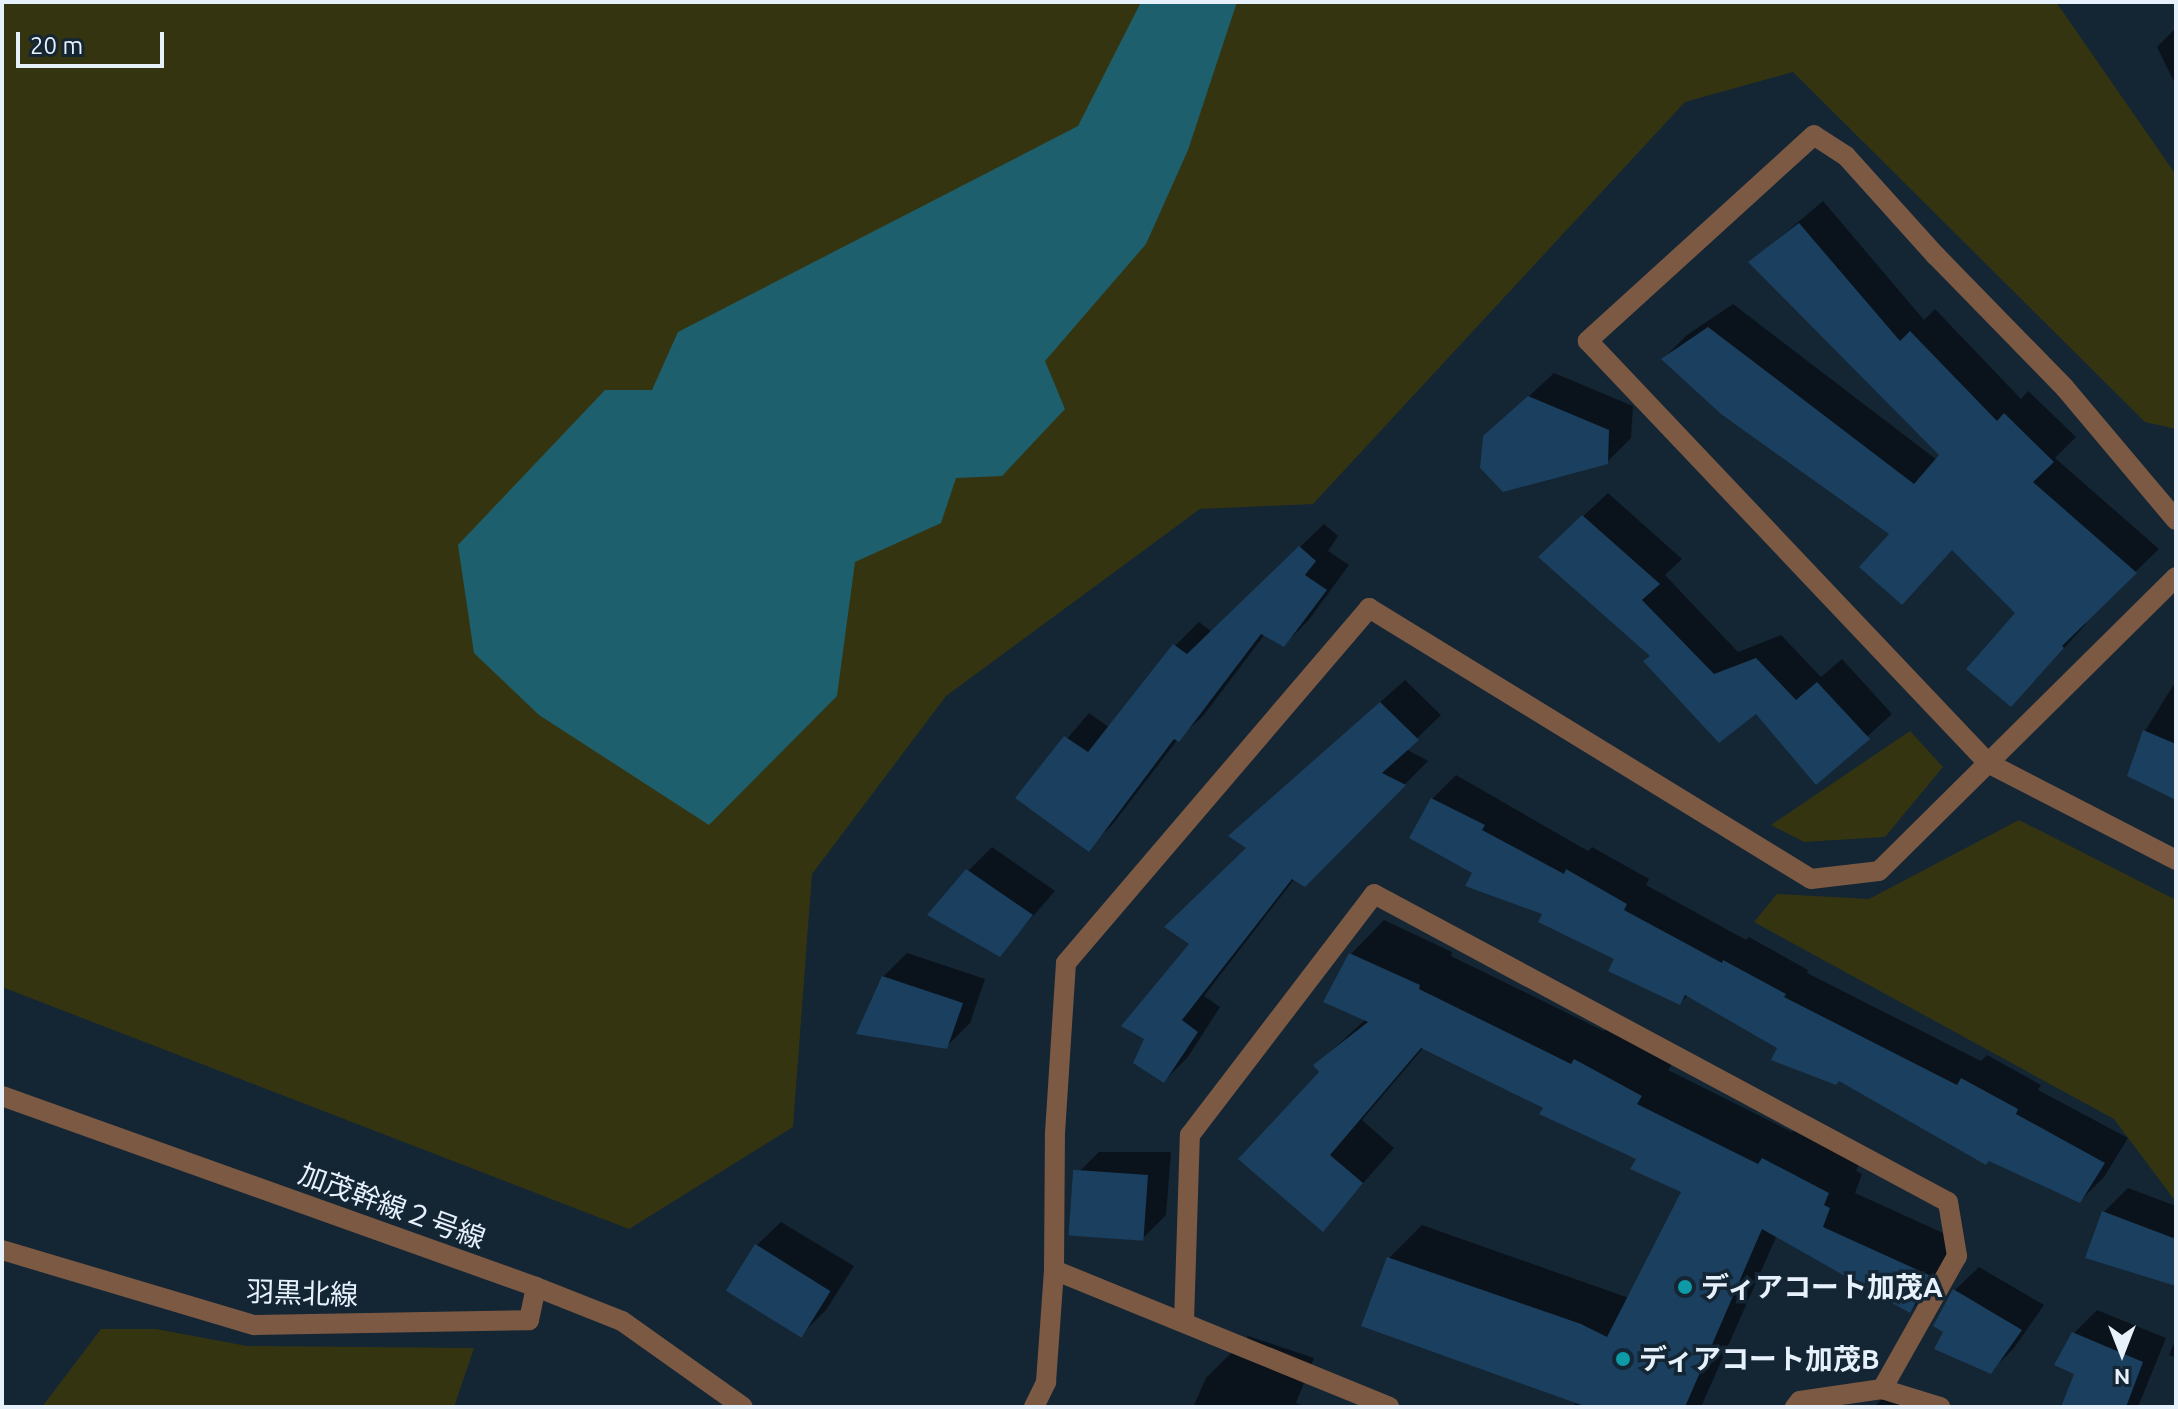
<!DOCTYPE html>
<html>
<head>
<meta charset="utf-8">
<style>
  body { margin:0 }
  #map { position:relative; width:2178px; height:1409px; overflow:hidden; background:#142534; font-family:Ubuntu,"Noto Sans JP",sans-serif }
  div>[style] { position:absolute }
  .green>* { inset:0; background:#343510 }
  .water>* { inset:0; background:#1d5f6d }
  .shadow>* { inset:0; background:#0007 }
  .building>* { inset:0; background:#1b3f5e; transform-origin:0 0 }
  .minor>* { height:20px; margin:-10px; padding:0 10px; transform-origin:10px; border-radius:10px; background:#7c5943 }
  .tertiary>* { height:20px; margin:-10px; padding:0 10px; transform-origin:10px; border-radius:10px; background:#7c5943 }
  .dots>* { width:22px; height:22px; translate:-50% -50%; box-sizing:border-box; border:4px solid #142534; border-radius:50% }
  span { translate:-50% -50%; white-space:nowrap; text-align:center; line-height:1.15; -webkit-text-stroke:7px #142534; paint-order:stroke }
  .street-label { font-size:28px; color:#e7f1fc }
  .poi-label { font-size:28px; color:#e7f1fc; font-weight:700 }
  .left { translate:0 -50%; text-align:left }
  .frame { position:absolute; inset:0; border:4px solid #e7f1fc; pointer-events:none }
  .north { position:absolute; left:2082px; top:1313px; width:80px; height:80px; -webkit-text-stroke:6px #142534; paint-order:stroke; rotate:180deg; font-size:22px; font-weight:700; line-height:32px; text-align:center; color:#e7f1fc }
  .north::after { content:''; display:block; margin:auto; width:28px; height:36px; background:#e7f1fc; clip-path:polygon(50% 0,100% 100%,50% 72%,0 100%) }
  .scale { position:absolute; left:16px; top:32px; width:148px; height:36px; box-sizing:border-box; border:4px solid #e7f1fc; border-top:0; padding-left:10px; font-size:24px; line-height:28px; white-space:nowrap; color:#e7f1fc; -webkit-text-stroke:6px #142534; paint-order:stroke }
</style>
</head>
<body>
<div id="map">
  <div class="green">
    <div style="clip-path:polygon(2px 2px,2056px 2px,2176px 175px,2176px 429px,2145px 422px,1793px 72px,1685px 102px,1313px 504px,1200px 509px,946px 696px,812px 874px,793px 1127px,629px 1229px,2px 987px)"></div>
    <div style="clip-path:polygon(1910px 731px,1943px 767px,1885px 837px,1804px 842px,1771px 825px)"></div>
    <div style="clip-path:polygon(2019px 820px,2176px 900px,2176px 1202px,2114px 1119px,1754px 922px,1777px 894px,1869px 899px)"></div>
    <div style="clip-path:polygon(101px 1329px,156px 1329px,247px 1346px,474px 1348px,454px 1407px,42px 1407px)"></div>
  </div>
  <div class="water">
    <div style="clip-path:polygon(1141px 2px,1237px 2px,1188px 150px,1146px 244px,1045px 361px,1065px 409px,1002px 476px,956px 478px,941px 523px,855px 562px,837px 696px,709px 825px,539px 715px,474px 653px,458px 545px,605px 390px,652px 390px,678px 332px,1078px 126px)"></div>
  </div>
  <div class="shadow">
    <div style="clip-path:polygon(2176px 28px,2176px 86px,2157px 47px)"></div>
    <div style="clip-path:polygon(1823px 201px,1924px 320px,1935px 309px,2021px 399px,2028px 391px,2076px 437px,2055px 458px,2159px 549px,2084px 622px,2086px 624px,2034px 681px,2018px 613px,1953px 548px,1892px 534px,1664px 358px,1687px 335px,1733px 304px,1937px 460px,1942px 455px,1751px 262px)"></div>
    <div style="clip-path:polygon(1554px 373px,1633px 406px,1631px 438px,1607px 462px,1485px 437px)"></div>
    <div style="clip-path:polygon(1608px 493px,1682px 559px,1665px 575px,1738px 652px,1781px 635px,1821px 677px,1842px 659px,1892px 714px,1816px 783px,1757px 711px,1652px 655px,1565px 533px)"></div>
    <div style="clip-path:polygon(1324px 524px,1338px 536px,1328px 551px,1349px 565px,1308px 621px,1284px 645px,1265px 634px,1203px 716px,1178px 739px,1112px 825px,1088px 849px,1018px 797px,1089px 713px,1110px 728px,1175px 646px,1199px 622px,1212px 632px)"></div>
    <div style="clip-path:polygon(1405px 680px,1441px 715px,1406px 749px,1428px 761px,1305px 885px,1295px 878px,1204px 996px,1220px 1007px,1188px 1057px,1164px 1081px,1192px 944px,1249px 848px,1231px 836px)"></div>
    <div style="clip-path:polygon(2176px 681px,2176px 797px,2145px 731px)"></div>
    <div style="clip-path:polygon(1456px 775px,1588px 851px,1592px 847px,1649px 879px,1646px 885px,1746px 940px,1749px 937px,1808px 970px,1807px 973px,1981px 1061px,1987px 1055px,2041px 1085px,2038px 1090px,2128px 1138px,2104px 1177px,2080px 1201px,1780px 1047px,1688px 995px,1680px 1003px,1617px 958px,1475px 872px,1432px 799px)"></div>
    <div style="clip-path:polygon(992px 847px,1055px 891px,1000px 954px,968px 871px)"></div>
    <div style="clip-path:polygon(1384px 920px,1452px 952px,1451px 956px,1604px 1031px,1609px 1027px,1674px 1062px,1668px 1070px,1792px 1132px,1797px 1126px,1861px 1159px,1856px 1171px,1862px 1174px,1855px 1193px,1963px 1242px,1943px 1277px,1910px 1311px,1777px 1235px,1701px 1407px,1573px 1407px,1576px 1401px,1389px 1258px,1422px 1225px,1629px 1298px,1684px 1191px,1639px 1158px,1424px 1047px,1362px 1120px,1394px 1148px,1323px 1229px,1322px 1072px,1316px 1065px,1366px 1019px,1351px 954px)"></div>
    <div style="clip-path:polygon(907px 953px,985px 979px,970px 1023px,946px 1047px,883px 977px)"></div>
    <div style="clip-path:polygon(1099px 1152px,1171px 1152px,1166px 1215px,1142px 1239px,1075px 1176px)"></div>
    <div style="clip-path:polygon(2128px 1188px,2176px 1206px,2176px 1267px,2104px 1212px)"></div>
    <div style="clip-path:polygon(781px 1222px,854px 1266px,826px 1310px,802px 1334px,757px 1245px)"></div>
    <div style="clip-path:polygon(1979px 1267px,2044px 1305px,2014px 1348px,1990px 1372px,1946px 1331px,1955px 1290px)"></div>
    <div style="clip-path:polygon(2097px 1310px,2166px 1338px,2138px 1407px,2063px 1407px,2077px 1373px,2073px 1334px)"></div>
    <div style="clip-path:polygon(1248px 1336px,1314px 1358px,1296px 1403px,1307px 1407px,1193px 1407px,1206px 1378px)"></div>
    <div style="clip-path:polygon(2176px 1338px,2176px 1358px,2169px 1355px)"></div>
    <div style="clip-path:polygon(1886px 1395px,1924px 1407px,1874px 1407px)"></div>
  </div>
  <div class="building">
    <div style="clip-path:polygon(1799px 223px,1900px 341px,1910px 331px,1997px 421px,2004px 413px,2054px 462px,2033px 482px,2137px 573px,2062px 646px,2064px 648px,2011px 707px,1966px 669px,2015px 613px,1952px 550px,1902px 605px,1859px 567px,1889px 534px,1721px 414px,1661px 359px,1708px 327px,1914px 484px,1939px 455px,1748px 262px)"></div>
    <div style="clip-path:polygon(1528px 396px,1609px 430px,1608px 464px,1503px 492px,1480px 468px,1483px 436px)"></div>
    <div style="clip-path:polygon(1582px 515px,1660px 584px,1642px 600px,1714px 674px,1756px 658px,1796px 700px,1817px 682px,1870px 739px,1816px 785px,1756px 714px,1719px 743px,1643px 661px,1650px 656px,1538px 557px)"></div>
    <div style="clip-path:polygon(1299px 546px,1316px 561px,1305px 575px,1327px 590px,1284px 647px,1261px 634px,1179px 742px,1174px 739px,1089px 852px,1015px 798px,1064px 736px,1088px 752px,1173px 644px,1187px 654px)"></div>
    <div style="clip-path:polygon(1380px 702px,1419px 740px,1382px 773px,1406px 785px,1305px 887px,1292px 879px,1182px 1020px,1198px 1032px,1164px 1083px,1133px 1063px,1144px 1039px,1121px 1026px,1189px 944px,1164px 927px,1246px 848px,1228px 836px)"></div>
    <div style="clip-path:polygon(2143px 730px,2176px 744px,2176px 800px,2127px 776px)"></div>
    <div style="clip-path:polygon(1431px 798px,1485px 825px,1482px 830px,1564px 874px,1566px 869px,1627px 904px,1624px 910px,1722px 963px,1723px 960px,1786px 994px,1784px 997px,1957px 1085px,1961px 1078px,2018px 1109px,2016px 1114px,2105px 1163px,2080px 1203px,1989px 1161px,1986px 1165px,1839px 1081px,1836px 1085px,1771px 1060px,1777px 1048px,1685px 995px,1680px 1005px,1608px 971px,1614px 959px,1538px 922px,1542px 914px,1465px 886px,1472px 873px,1409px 838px)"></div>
    <div style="clip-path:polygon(966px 869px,1033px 915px,1000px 957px,927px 915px)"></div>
    <div style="clip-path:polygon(1349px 953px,1420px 985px,1419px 989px,1571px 1064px,1574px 1059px,1642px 1096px,1637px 1104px,1758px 1164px,1762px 1158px,1829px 1193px,1824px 1205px,1830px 1208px,1823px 1227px,1931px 1276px,1910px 1313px,1762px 1229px,1685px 1407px,1587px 1407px,1361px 1326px,1387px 1257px,1581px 1324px,1607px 1337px,1681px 1192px,1630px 1169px,1636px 1159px,1539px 1114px,1543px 1108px,1421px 1048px,1330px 1155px,1363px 1183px,1323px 1232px,1238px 1159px,1319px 1072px,1313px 1065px,1368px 1022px,1323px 1002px)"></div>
    <div style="clip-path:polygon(882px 976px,963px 1003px,947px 1049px,856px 1034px)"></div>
    <div style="left:1148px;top:1175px;width:66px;height:75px;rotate:94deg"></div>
    <div style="clip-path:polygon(2102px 1211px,2176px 1239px,2176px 1286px,2085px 1258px)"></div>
    <div style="left:755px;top:1244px;width:89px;height:55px;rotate:32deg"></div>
    <div style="clip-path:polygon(1953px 1289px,2022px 1330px,1991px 1374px,1934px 1349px,1943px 1332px,1933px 1326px)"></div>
    <div style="clip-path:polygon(2072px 1332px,2143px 1362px,2126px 1407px,2061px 1407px,2074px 1374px,2054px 1365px)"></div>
  </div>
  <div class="minor">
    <div style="left:2176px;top:520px;width:172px;rotate:-130.1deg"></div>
    <div style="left:2065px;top:388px;width:185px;rotate:-134.3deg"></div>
    <div style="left:1936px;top:256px;width:135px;rotate:-132deg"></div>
    <div style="left:1846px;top:156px;width:38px;rotate:-147deg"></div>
    <div style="left:1814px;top:135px;width:306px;rotate:137.7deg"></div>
    <div style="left:1588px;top:341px;width:581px;rotate:46.53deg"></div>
    <div style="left:1988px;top:763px;width:212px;rotate:27.3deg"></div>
    <div style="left:2px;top:1250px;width:263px;rotate:16.6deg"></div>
    <div style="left:254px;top:1325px;width:275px;rotate:-1deg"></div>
    <div style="left:529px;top:1320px;width:34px;rotate:-78deg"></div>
    <div style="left:1054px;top:1270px;width:137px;rotate:-89.6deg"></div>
    <div style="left:1055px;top:1133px;width:170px;rotate:-86.3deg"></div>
    <div style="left:1066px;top:963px;width:467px;rotate:-49.5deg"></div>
    <div style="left:1369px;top:608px;width:518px;rotate:31.51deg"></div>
    <div style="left:1811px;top:879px;width:68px;rotate:-6.7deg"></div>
    <div style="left:1879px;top:871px;width:418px;rotate:-44.7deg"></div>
    <div style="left:1184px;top:1322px;width:187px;rotate:-88.2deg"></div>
    <div style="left:1190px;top:1135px;width:303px;rotate:-52.6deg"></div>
    <div style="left:1374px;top:894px;width:651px;rotate:28.22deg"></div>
    <div style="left:1948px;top:1202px;width:55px;rotate:80.5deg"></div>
    <div style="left:1957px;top:1256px;width:153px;rotate:119.4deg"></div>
    <div style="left:1882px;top:1389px;width:83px;rotate:171.7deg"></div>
    <div style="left:1800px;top:1401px;width:8px;rotate:130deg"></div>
    <div style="left:1882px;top:1389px;width:61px;rotate:17.2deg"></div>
    <div style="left:1034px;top:1407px;width:28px;rotate:-64deg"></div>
    <div style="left:1046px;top:1382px;width:112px;rotate:-85.9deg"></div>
    <div style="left:1054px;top:1270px;width:362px;rotate:22.2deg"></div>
  </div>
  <div class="tertiary">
    <div style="left:2px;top:1096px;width:567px;rotate:19.68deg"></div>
    <div style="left:536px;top:1287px;width:92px;rotate:21.6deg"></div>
    <div style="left:622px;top:1321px;width:148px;rotate:35.4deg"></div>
  </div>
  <div class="dots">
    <div style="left:1685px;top:1287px;background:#0f9aa8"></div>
    <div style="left:1623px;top:1359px;background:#0f9aa8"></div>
  </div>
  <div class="street-label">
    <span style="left:392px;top:1206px;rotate:20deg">加茂幹線２号線</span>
    <span style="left:302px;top:1293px;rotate:2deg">羽黒北線</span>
  </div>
  <div class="poi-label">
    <span class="left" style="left:1701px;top:1287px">ディアコート加茂A</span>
    <span class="left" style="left:1639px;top:1359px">ディアコート加茂B</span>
  </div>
  <div class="frame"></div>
  <div class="north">N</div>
  <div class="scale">20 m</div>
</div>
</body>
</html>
